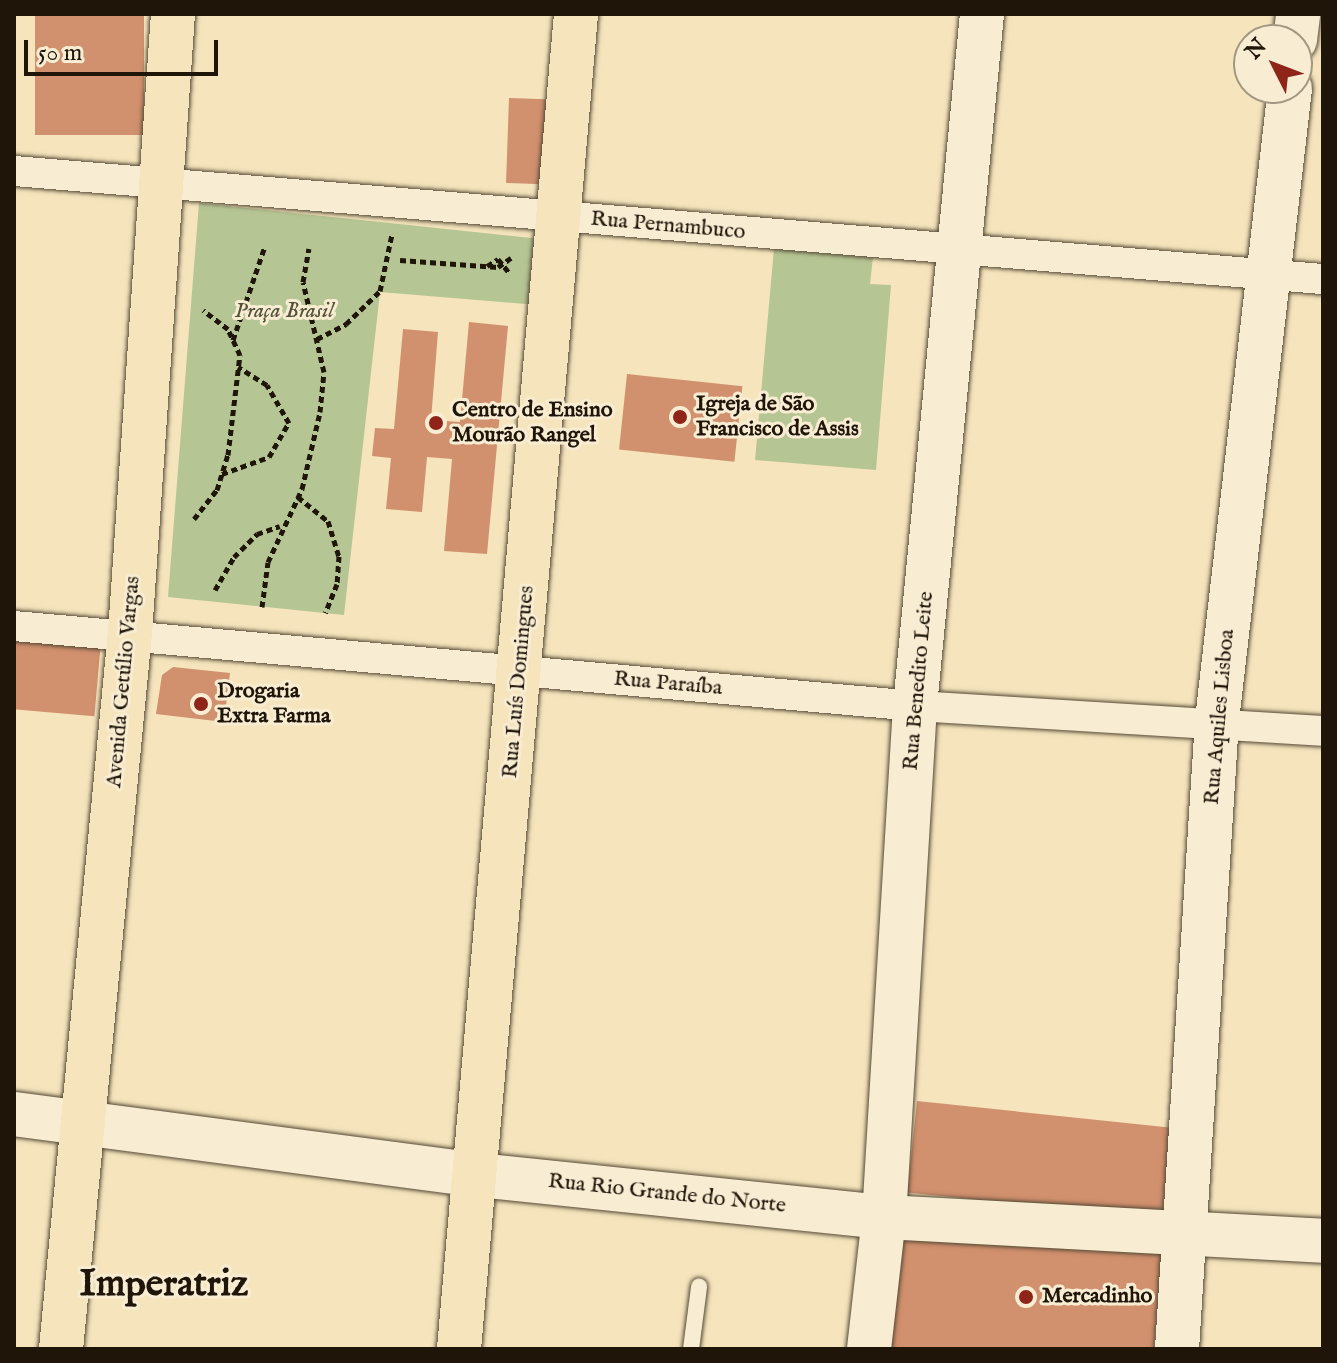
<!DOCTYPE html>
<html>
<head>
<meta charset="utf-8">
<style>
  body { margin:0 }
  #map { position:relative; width:1337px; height:1363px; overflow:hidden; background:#f5e4bc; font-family:"IM FELL English",serif }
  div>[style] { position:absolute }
  .green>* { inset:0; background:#b6c594 }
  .building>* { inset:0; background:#d1906e; transform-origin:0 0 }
  .path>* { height:5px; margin-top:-2.5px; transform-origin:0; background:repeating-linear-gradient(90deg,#1f1509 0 6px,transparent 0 10px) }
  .roads { filter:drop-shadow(0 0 2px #544936) drop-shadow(0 0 2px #544936) }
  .lane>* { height:16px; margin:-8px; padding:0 8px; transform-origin:8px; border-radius:8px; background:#f8edd3 }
  .street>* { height:30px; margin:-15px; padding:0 15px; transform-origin:15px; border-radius:15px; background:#f8edd3 }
  .secondary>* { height:44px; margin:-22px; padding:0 22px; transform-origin:22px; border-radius:22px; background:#f8edd3 }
  .primary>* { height:44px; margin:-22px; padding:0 22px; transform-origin:22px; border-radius:22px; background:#f5e4bc }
  .dots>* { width:22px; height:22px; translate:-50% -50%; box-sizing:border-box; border:4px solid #f8edd3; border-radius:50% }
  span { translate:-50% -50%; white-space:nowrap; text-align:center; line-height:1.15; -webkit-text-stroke:6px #f8edd3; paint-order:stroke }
  .street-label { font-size:22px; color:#1f1509 }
  .park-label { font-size:22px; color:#54533a; font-style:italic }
  .poi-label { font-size:22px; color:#1f1509; font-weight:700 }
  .left { translate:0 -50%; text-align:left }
  .town-label { font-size:38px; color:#1f1509; font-weight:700 }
  .frame { position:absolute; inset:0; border:16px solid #1f1509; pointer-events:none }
  .north { position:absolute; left:1233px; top:24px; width:80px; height:80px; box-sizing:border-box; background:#f8edd3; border:2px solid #a19782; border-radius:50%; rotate:312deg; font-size:22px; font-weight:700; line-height:32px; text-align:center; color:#1f1509 }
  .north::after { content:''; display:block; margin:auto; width:28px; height:36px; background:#8f2418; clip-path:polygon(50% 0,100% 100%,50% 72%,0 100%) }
  .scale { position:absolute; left:24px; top:40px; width:194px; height:36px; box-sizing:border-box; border:4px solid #1f1509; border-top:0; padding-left:10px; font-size:24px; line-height:28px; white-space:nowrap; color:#1f1509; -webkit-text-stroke:6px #f8edd3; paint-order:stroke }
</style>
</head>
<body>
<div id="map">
  <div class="green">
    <div style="clip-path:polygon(199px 203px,541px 239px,537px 305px,380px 292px,344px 615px,168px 597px)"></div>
    <div style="clip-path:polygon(774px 249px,873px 257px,870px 284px,891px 285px,876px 470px,755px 460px)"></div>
  </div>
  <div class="building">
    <div style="left:35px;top:14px;width:109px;height:121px"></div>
    <div style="left:509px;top:98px;width:52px;height:85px;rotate:2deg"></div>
    <div style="clip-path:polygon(469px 322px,508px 326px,487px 554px,444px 551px,452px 459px,427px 457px,422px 512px,386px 509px,391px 458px,372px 456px,375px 428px,394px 429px,403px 329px,438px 332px,431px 420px,460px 422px)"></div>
    <div style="left:627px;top:374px;width:116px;height:76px;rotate:6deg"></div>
    <div style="left:14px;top:637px;width:87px;height:72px;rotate:5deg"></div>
    <div style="clip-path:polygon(173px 667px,230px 673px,224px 722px,156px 714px,162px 675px)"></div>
    <div style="left:917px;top:1101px;width:256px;height:92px;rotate:6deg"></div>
    <div style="clip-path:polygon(900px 1224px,1163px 1245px,1154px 1349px,889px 1349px)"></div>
  </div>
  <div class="path">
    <div style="left:400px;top:260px;width:98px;rotate:4.1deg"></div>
    <div style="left:498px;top:267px;width:16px;rotate:-35deg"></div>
    <div style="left:487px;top:266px;width:13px;rotate:-32deg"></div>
    <div style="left:498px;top:259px;width:19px;rotate:51deg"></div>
    <div style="left:317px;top:339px;width:33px;rotate:-27deg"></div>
    <div style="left:346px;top:324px;width:47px;rotate:-44.1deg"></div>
    <div style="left:380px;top:291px;width:58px;rotate:-78.1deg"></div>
    <div style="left:233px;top:340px;width:99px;rotate:-71.2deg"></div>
    <div style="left:222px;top:474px;width:50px;rotate:-19.9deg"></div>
    <div style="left:269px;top:457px;width:39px;rotate:-60deg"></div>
    <div style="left:289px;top:423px;width:44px;rotate:-120.1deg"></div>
    <div style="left:267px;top:385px;width:34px;rotate:-148deg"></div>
    <div style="left:298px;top:497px;width:38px;rotate:39deg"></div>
    <div style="left:328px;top:521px;width:37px;rotate:73deg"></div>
    <div style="left:339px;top:556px;width:28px;rotate:94deg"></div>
    <div style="left:337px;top:584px;width:31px;rotate:112deg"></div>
    <div style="left:194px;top:519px;width:37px;rotate:-52deg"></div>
    <div style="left:217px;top:490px;width:37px;rotate:-73deg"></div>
    <div style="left:228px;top:455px;width:101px;rotate:-83.2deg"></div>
    <div style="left:240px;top:355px;width:29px;rotate:-115deg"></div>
    <div style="left:228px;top:329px;width:31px;rotate:-143deg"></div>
    <div style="left:215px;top:590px;width:38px;rotate:-60deg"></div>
    <div style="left:234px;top:557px;width:33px;rotate:-45deg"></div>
    <div style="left:257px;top:534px;width:24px;rotate:-19deg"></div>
    <div style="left:262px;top:607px;width:45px;rotate:-82.4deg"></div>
    <div style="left:268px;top:562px;width:81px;rotate:-65deg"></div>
    <div style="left:302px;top:489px;width:79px;rotate:-76.8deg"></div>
    <div style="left:320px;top:412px;width:40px;rotate:-84.3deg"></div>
    <div style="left:324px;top:372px;width:92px;rotate:-103.1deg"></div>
    <div style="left:303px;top:282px;width:34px;rotate:-80deg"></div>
  </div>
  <div class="roads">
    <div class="lane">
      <div style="left:691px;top:1349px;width:63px;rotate:-82.6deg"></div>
    </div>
    <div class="street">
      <div style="left:14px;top:171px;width:1313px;rotate:4.72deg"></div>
      <div style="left:14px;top:626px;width:905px;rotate:5.07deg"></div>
      <div style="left:915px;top:706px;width:409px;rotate:3.5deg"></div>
    </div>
    <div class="secondary">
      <div style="left:1295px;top:40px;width:26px;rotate:-83deg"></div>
      <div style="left:14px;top:1114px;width:467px;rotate:7.5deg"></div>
      <div style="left:477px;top:1175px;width:409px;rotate:5.9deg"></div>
      <div style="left:884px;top:1217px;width:440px;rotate:3.1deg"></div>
      <div style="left:869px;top:1349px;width:133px;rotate:-83.5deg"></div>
      <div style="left:884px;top:1217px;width:512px;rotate:-86.53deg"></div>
      <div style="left:915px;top:706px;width:695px;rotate:-84.47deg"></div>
      <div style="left:1177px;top:1349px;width:630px;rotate:-86.36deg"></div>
      <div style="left:1217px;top:720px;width:636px;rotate:-83.41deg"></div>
    </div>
    <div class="primary">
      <div style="left:61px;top:1349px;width:719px;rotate:-84.5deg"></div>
      <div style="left:130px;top:633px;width:620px;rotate:-86.03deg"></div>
      <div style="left:459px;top:1349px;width:1340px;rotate:-84.99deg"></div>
    </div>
  </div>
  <div class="dots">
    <div style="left:680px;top:417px;background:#8f2418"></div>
    <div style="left:436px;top:423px;background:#8f2418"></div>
    <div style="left:201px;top:704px;background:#8f2418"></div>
    <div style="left:1026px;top:1297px;background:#8f2418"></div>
  </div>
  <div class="street-label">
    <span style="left:668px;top:226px;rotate:5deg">Rua Pernambuco</span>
    <span style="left:919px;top:681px;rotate:-85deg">Rua Benedito Leite</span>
    <span style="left:124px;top:682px;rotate:-85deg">Avenida Getúlio Vargas</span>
    <span style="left:519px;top:682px;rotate:-85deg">Rua Luís Domingues</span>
    <span style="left:668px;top:684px;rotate:5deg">Rua Paraíba</span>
    <span style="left:1220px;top:717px;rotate:-85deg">Rua Aquiles Lisboa</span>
    <span style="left:667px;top:1194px;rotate:6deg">Rua Rio Grande do Norte</span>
  </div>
  <div class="park-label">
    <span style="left:284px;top:312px">Praça Brasil</span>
  </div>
  <div class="poi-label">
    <span class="left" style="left:696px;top:417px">Igreja de São<br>Francisco de Assis</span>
    <span class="left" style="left:452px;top:423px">Centro de Ensino<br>Mourão Rangel</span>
    <span class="left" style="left:217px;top:704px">Drogaria<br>Extra Farma</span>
    <span class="left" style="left:1042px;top:1297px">Mercadinho</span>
  </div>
  <div class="town-label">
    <span style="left:164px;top:1286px">Imperatriz</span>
  </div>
  <div class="frame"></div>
  <div class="north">N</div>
  <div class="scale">50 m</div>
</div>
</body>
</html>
